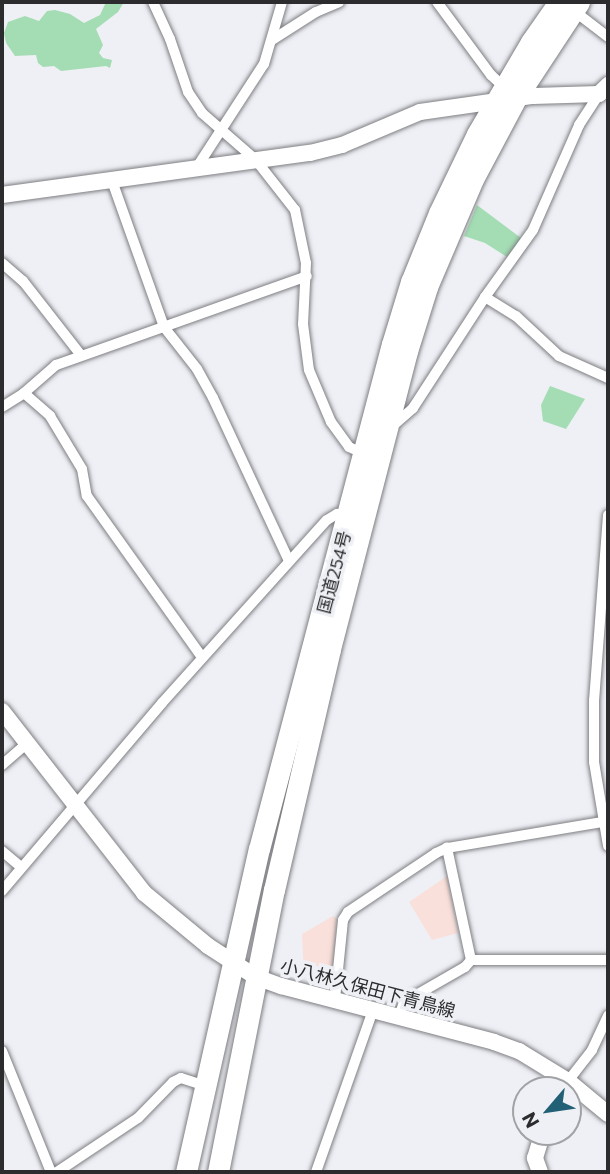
<!DOCTYPE html>
<html>
<head>
<meta charset="utf-8">
<style>
  body { margin:0 }
  #map { position:relative; width:610px; height:1174px; overflow:hidden; background:#eff0f5; font-family:Commissioner,"Noto Sans JP",sans-serif }
  div>[style] { position:absolute }
  .industrial>* { inset:0; background:#fae0da }
  .green>* { inset:0; background:#a4ddb3 }
  .roads { filter:drop-shadow(0 0 2px #7d7e82) drop-shadow(0 0 2px #7d7e82) }
  .street>* { height:10px; margin:-5px; padding:0 5px; transform-origin:5px; border-radius:5px; background:#fff }
  .secondary>* { height:16px; margin:-8px; padding:0 8px; transform-origin:8px; border-radius:8px; background:#fff }
  .highway>* { height:21px; margin:-10.5px; padding:0 10.5px; transform-origin:10.5px; border-radius:10.5px; background:#fff }
  span { translate:-50% -50%; white-space:nowrap; text-align:center; line-height:1.15; -webkit-text-stroke:7px #eff0f5; paint-order:stroke }
  .street-label { font-size:18px; color:#2c2c2e }
  .frame { position:absolute; inset:0; border:4px solid #2c2c2e; pointer-events:none }
  .north { position:absolute; left:512px; top:1076px; width:70px; height:70px; box-sizing:border-box; background:#eff0f5; border:2px solid #a1a2a5; border-radius:50%; rotate:241deg; font-size:19px; font-weight:700; line-height:28px; text-align:center; color:#2c2c2e }
  .north::after { content:''; display:block; margin:auto; width:24px; height:32px; background:#226076; clip-path:polygon(50% 0,100% 100%,50% 72%,0 100%) }
</style>
</head>
<body>
<div id="map">
  <div class="industrial">
    <div style="clip-path:polygon(447px 876px,458px 933px,432px 940px,409px 902px)"></div>
    <div style="clip-path:polygon(333px 916px,337px 919px,332px 984px,304px 975px,302px 934px)"></div>
  </div>
  <div class="green">
    <div style="clip-path:polygon(106px 2px,124px 2px,118px 12px,96px 29px,103px 45px,99px 53px,103px 58px,112px 60px,110px 68px,106px 66px,61px 71px,54px 66px,43px 67px,38px 63px,36px 55px,15px 56px,6px 43px,4px 33px,8px 22px,25px 16px,39px 21px,47px 11px,55px 10px,70px 14px,84px 23px,100px 15px)"></div>
    <div style="clip-path:polygon(477px 205px,521px 238px,507px 257px,485px 243px,464px 236px)"></div>
    <div style="clip-path:polygon(550px 386px,585px 399px,566px 429px,543px 421px,541px 405px)"></div>
  </div>
  <div class="roads">
    <div class="street">
      <div style="left:153px;top:2px;width:41px;rotate:65.3deg"></div>
      <div style="left:170px;top:39px;width:56px;rotate:71.2deg"></div>
      <div style="left:188px;top:92px;width:25px;rotate:56deg"></div>
      <div style="left:202px;top:113px;width:70px;rotate:41deg"></div>
      <div style="left:255px;top:159px;width:65px;rotate:51.9deg"></div>
      <div style="left:295px;top:210px;width:54px;rotate:78.3deg"></div>
      <div style="left:306px;top:263px;width:61px;rotate:92.8deg"></div>
      <div style="left:303px;top:324px;width:46px;rotate:82.6deg"></div>
      <div style="left:309px;top:370px;width:56px;rotate:67.1deg"></div>
      <div style="left:331px;top:422px;width:31px;rotate:54deg"></div>
      <div style="left:349px;top:447px;width:17px;rotate:24deg"></div>
      <div style="left:437px;top:2px;width:91px;rotate:53.5deg"></div>
      <div style="left:491px;top:75px;width:18px;rotate:43deg"></div>
      <div style="left:573px;top:10px;width:44px;rotate:37.6deg"></div>
      <div style="left:272px;top:40px;width:52px;rotate:-32.5deg"></div>
      <div style="left:316px;top:12px;width:25px;rotate:-23deg"></div>
      <div style="left:197px;top:167px;width:123px;rotate:-57deg"></div>
      <div style="left:264px;top:64px;width:65px;rotate:-73.8deg"></div>
      <div style="left:111px;top:178px;width:158px;rotate:70.4deg"></div>
      <div style="left:164px;top:327px;width:53px;rotate:51.8deg"></div>
      <div style="left:197px;top:369px;width:33px;rotate:61deg"></div>
      <div style="left:213px;top:398px;width:180px;rotate:65deg"></div>
      <div style="left:2px;top:263px;width:28px;rotate:41deg"></div>
      <div style="left:23px;top:281px;width:93px;rotate:52deg"></div>
      <div style="left:485px;top:297px;width:36px;rotate:32deg"></div>
      <div style="left:516px;top:316px;width:59px;rotate:42.9deg"></div>
      <div style="left:559px;top:356px;width:54px;rotate:24.2deg"></div>
      <div style="left:24px;top:393px;width:35px;rotate:41deg"></div>
      <div style="left:50px;top:416px;width:62px;rotate:58.9deg"></div>
      <div style="left:82px;top:469px;width:27px;rotate:80deg"></div>
      <div style="left:87px;top:496px;width:198px;rotate:54.5deg"></div>
      <div style="left:2px;top:407px;width:26px;rotate:-32deg"></div>
      <div style="left:24px;top:393px;width:43px;rotate:-41.2deg"></div>
      <div style="left:56px;top:365px;width:266px;rotate:-19.5deg"></div>
      <div style="left:388px;top:430px;width:33px;rotate:-41deg"></div>
      <div style="left:413px;top:408px;width:132px;rotate:-57deg"></div>
      <div style="left:485px;top:297px;width:82px;rotate:-54.4deg"></div>
      <div style="left:533px;top:230px;width:115px;rotate:-66.3deg"></div>
      <div style="left:579px;top:125px;width:37px;rotate:-57deg"></div>
      <div style="left:608px;top:515px;width:186px;rotate:94.3deg"></div>
      <div style="left:594px;top:700px;width:62px;rotate:90deg"></div>
      <div style="left:594px;top:762px;width:85px;rotate:80.5deg"></div>
      <div style="left:2px;top:765px;width:32px;rotate:-41deg"></div>
      <div style="left:2px;top:851px;width:25px;rotate:40deg"></div>
      <div style="left:2px;top:891px;width:247px;rotate:-49.6deg"></div>
      <div style="left:162px;top:703px;width:246px;rotate:-48deg"></div>
      <div style="left:327px;top:520px;width:12px;rotate:-31deg"></div>
      <div style="left:337px;top:514px;width:11px;rotate:10deg"></div>
      <div style="left:471px;top:960px;width:137px"></div>
      <div style="left:335px;top:999px;width:79px;rotate:-84.2deg"></div>
      <div style="left:343px;top:920px;width:9px;rotate:-58deg"></div>
      <div style="left:348px;top:912px;width:106px;rotate:-33.8deg"></div>
      <div style="left:436px;top:853px;width:12px;rotate:-24deg"></div>
      <div style="left:447px;top:848px;width:163px;rotate:-9.5deg"></div>
      <div style="left:399px;top:1016px;width:15px;rotate:-70deg"></div>
      <div style="left:404px;top:1002px;width:70px;rotate:-29.8deg"></div>
      <div style="left:465px;top:967px;width:9px;rotate:-49deg"></div>
      <div style="left:471px;top:960px;width:115px;rotate:-102.1deg"></div>
      <div style="left:2px;top:1051px;width:131px;rotate:68deg"></div>
      <div style="left:568px;top:1081px;width:39px;rotate:-52deg"></div>
      <div style="left:592px;top:1050px;width:38px;rotate:-65deg"></div>
      <div style="left:57px;top:1172px;width:97px;rotate:-33.7deg"></div>
      <div style="left:138px;top:1118px;width:50px;rotate:-45.8deg"></div>
      <div style="left:173px;top:1082px;width:9px;rotate:-27deg"></div>
      <div style="left:181px;top:1078px;width:25px;rotate:18deg"></div>
      <div style="left:316px;top:1172px;width:172px;rotate:-70.6deg"></div>
    </div>
    <div class="secondary">
      <div style="left:2px;top:195px;width:311px;rotate:-7.8deg"></div>
      <div style="left:310px;top:153px;width:33px;rotate:-14deg"></div>
      <div style="left:342px;top:145px;width:85px;rotate:-22.9deg"></div>
      <div style="left:420px;top:112px;width:114px;rotate:-8.1deg"></div>
      <div style="left:533px;top:96px;width:66px;rotate:-1.7deg"></div>
      <div style="left:599px;top:94px;width:13px;rotate:-45deg"></div>
      <div style="left:2px;top:711px;width:231px;rotate:52deg"></div>
      <div style="left:144px;top:893px;width:83px;rotate:39.6deg"></div>
      <div style="left:208px;top:946px;width:57px;rotate:32.9deg"></div>
      <div style="left:256px;top:977px;width:27px;rotate:20deg"></div>
      <div style="left:281px;top:986px;width:220px;rotate:14.7deg"></div>
      <div style="left:494px;top:1042px;width:27px;rotate:20deg"></div>
      <div style="left:519px;top:1051px;width:57px;rotate:31.5deg"></div>
      <div style="left:568px;top:1081px;width:52px;rotate:39.5deg"></div>
      <div style="left:540px;top:1172px;width:15px;rotate:-110deg"></div>
      <div style="left:535px;top:1158px;width:27px;rotate:-73deg"></div>
    </div>
    <div class="highway">
      <div style="left:186px;top:1172px;width:331px;rotate:-77.3deg"></div>
      <div style="left:259px;top:849px;width:522px;rotate:-75.25deg"></div>
      <div style="left:392px;top:344px;width:65px;rotate:-73deg"></div>
      <div style="left:411px;top:282px;width:74px;rotate:-67.9deg"></div>
      <div style="left:439px;top:213px;width:88px;rotate:-64.3deg"></div>
      <div style="left:477px;top:134px;width:107px;rotate:-59.6deg"></div>
      <div style="left:531px;top:42px;width:49px;rotate:-55deg"></div>
      <div style="left:218px;top:1172px;width:288px;rotate:-78.8deg"></div>
      <div style="left:274px;top:890px;width:247px;rotate:-76.9deg"></div>
      <div style="left:330px;top:649px;width:308px;rotate:-75.5deg"></div>
      <div style="left:407px;top:351px;width:67px;rotate:-72.6deg"></div>
      <div style="left:427px;top:287px;width:117px;rotate:-66.9deg"></div>
      <div style="left:473px;top:179px;width:92px;rotate:-62deg"></div>
      <div style="left:516px;top:98px;width:115px;rotate:-56.7deg"></div>
    </div>
  </div>
  <div class="street-label">
    <span style="left:334px;top:572px;rotate:-75deg">国道254号</span>
    <span style="left:368px;top:988px;rotate:15deg">小八林久保田下青鳥線</span>
  </div>
  <div class="frame"></div>
  <div class="north">N</div>
</div>
</body>
</html>
